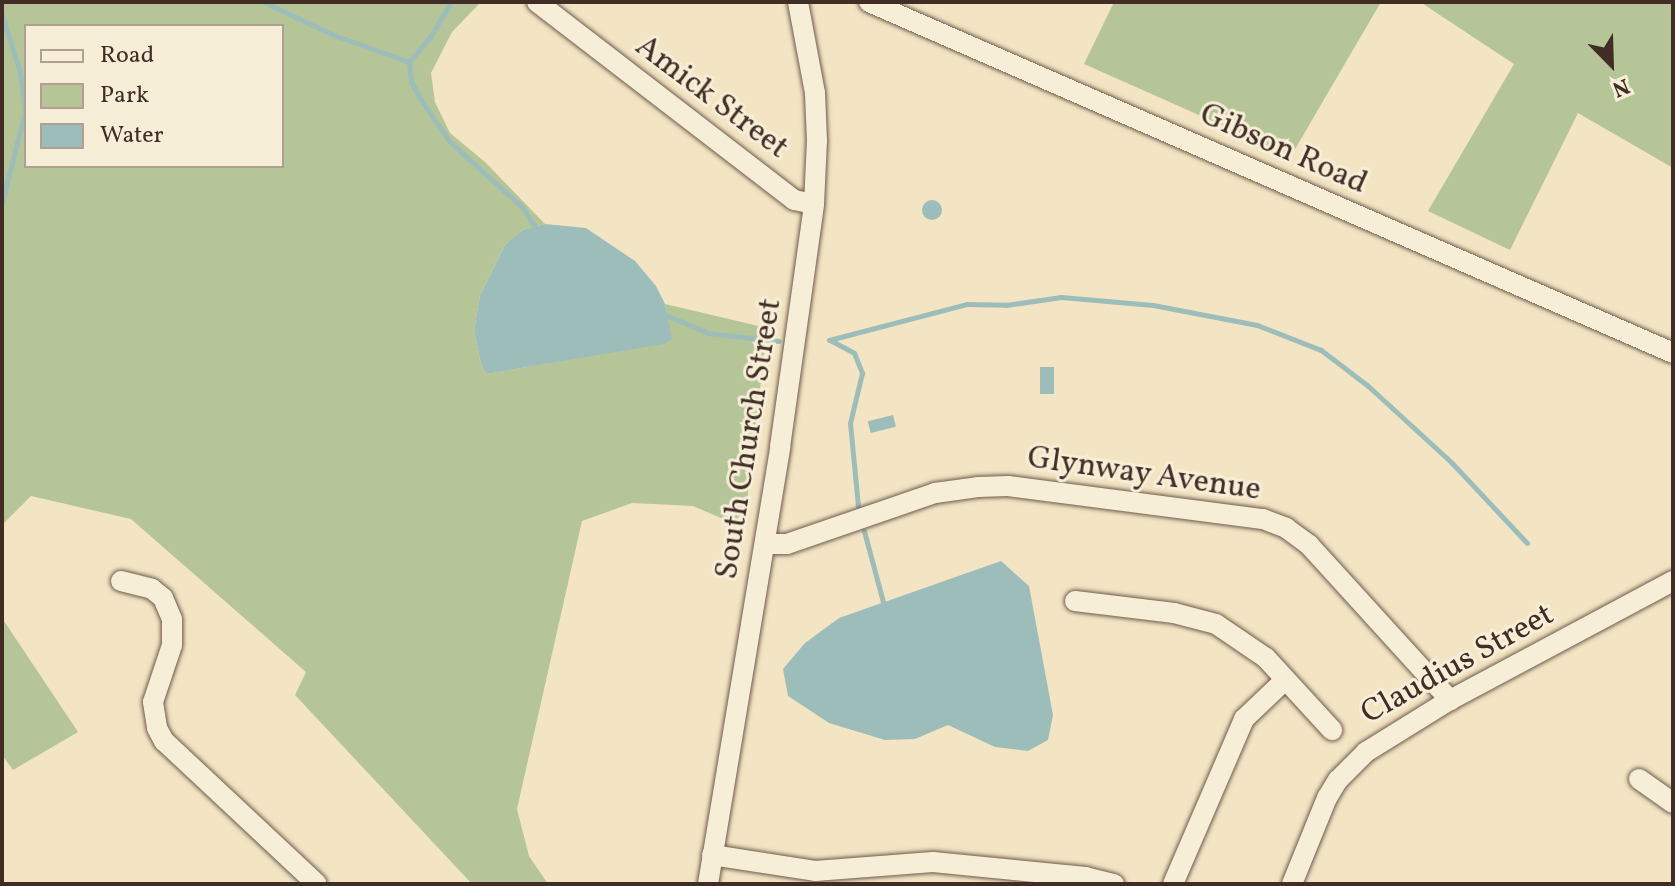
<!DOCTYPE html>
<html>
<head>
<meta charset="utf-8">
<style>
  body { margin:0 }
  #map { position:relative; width:1675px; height:886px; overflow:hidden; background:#f3e5c3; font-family:Vollkorn,serif }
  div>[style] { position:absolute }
  .green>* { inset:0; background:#b6c597 }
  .water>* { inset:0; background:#9dbdbb; transform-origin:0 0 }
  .round { border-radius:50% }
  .stream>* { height:5px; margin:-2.5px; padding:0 2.5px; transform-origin:2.5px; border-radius:2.5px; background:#9dbdbb }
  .roads { filter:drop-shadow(0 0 2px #6e5b4d) drop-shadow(0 0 2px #6e5b4d) }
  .minor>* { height:20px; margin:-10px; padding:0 10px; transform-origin:10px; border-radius:10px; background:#f7eed8 }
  span { translate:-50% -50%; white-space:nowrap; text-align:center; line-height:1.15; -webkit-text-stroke:6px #f7eed8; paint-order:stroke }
  .street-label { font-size:32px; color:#412d26 }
  .frame { position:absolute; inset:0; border:4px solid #412d26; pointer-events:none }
  .legend { position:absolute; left:24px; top:24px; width:260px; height:144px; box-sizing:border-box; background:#f7eed8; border:2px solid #aea191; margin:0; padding:10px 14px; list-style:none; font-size:24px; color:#412d26 }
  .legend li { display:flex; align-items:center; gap:16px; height:40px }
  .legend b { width:40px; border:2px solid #aea191 }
  .north { position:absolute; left:1571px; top:24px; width:80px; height:80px; -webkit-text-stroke:6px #f7eed8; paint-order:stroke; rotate:157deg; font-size:22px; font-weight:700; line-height:32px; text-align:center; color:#412d26 }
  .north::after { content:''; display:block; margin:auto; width:28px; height:36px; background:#412d26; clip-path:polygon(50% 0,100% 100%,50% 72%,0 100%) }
</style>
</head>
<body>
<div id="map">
  <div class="green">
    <div style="clip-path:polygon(evenodd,2px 2px,481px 2px,452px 32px,431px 73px,435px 102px,450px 133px,485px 162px,545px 224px,522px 230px,505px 245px,480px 295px,474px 330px,481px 364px,486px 374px,664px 343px,671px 339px,665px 304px,767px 328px,744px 528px,693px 506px,632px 503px,582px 521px,517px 809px,529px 856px,548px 884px,472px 884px,295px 695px,306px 672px,131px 519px,31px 496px,2px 525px,2px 2px,26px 26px,282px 26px,282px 166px,26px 166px,26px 26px)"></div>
    <div style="clip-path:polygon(1114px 2px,1381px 2px,1291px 156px,1084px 64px)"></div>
    <div style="clip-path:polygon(1420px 2px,1673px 2px,1673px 168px,1578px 113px,1510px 250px,1428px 211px,1514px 64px)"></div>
    <div style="clip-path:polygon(2px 618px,78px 732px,13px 770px,2px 755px)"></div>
  </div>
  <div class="water">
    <div class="round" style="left:922px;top:200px;width:20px;height:20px"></div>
    <div style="clip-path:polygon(545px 224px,586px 228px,635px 261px,656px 286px,665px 304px,672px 339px,664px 344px,486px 374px,481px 364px,474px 330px,480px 295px,505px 245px,522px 230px)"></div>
    <div style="left:1040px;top:367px;width:14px;height:27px"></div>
    <div style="left:893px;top:415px;width:12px;height:26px;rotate:76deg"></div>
    <div style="clip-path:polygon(1001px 561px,1029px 586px,1053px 715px,1048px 740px,1028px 751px,995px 747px,948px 725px,915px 739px,885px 740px,829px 723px,788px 696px,783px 669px,805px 643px,839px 618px)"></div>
  </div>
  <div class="stream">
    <div style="left:264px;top:2px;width:74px;rotate:25.5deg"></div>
    <div style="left:331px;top:34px;width:83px;rotate:19.7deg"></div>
    <div style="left:2px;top:15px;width:60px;rotate:72.5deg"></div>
    <div style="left:20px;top:72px;width:39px;rotate:83deg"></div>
    <div style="left:25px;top:111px;width:95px;rotate:104deg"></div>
    <div style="left:409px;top:62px;width:19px;rotate:84deg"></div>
    <div style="left:411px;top:81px;width:18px;rotate:63deg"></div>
    <div style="left:419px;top:97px;width:55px;rotate:55.4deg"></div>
    <div style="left:450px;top:142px;width:98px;rotate:42.1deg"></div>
    <div style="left:523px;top:208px;width:22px;rotate:58deg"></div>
    <div style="left:409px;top:62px;width:33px;rotate:-50deg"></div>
    <div style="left:430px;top:37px;width:41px;rotate:-59deg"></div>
    <div style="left:666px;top:315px;width:46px;rotate:23.2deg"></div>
    <div style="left:708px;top:333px;width:71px;rotate:6.4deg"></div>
    <div style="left:829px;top:340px;width:143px;rotate:-14.6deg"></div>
    <div style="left:967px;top:304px;width:39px;rotate:1deg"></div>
    <div style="left:1006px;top:305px;width:56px;rotate:-8.3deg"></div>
    <div style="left:1061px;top:297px;width:92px;rotate:5deg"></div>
    <div style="left:1153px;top:305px;width:106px;rotate:10.9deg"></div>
    <div style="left:1257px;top:325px;width:69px;rotate:21.3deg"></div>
    <div style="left:1321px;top:350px;width:58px;rotate:37.3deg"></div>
    <div style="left:1367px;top:385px;width:114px;rotate:42.5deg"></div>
    <div style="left:1451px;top:462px;width:111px;rotate:46.8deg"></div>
    <div style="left:830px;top:340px;width:27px;rotate:28deg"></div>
    <div style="left:854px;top:353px;width:22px;rotate:68deg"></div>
    <div style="left:862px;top:373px;width:51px;rotate:103.5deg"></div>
    <div style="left:850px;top:423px;width:83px;rotate:84.5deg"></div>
    <div style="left:864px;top:531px;width:73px;rotate:75deg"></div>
  </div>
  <div class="roads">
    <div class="minor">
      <div style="left:537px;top:2px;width:324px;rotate:37.6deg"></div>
      <div style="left:794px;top:200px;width:20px;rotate:11deg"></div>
      <div style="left:869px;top:2px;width:877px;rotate:23.58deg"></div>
      <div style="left:765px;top:544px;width:22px"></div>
      <div style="left:787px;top:544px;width:157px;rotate:-19deg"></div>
      <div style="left:935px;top:493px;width:43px;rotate:-7.9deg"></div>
      <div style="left:978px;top:487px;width:30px;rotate:-2deg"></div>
      <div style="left:1008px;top:486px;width:257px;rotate:7.4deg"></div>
      <div style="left:1263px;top:519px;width:25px;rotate:21deg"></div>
      <div style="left:1286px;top:528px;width:29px;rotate:36deg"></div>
      <div style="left:1309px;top:545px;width:210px;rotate:47.7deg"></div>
      <div style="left:121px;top:581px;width:32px;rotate:14deg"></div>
      <div style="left:152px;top:589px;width:14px;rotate:39deg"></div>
      <div style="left:163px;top:598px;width:23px;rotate:67deg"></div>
      <div style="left:172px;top:619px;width:26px;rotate:90deg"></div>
      <div style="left:172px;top:645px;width:60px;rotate:108.4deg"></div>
      <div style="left:153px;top:702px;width:26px;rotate:81deg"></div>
      <div style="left:157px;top:728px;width:15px;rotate:62deg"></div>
      <div style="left:164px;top:741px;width:209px;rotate:43.1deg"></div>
      <div style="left:1075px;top:601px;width:100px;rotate:6.9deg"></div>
      <div style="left:1174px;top:613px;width:43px;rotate:14.7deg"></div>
      <div style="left:1216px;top:624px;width:60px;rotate:34.2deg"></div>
      <div style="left:1266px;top:658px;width:98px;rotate:47.5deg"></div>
      <div style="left:1639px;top:779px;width:42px;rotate:35.2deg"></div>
      <div style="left:712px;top:855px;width:104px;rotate:8.8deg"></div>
      <div style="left:815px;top:871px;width:118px;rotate:-4.4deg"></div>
      <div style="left:933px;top:862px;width:153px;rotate:5.6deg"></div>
      <div style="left:1085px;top:877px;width:30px;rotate:14deg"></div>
      <div style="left:708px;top:884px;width:443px;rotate:-80.6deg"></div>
      <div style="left:780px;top:447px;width:245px;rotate:-82deg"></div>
      <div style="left:814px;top:204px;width:63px;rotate:-87.3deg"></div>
      <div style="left:817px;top:141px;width:48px;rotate:-92.4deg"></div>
      <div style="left:815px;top:93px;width:93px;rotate:-100.6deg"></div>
      <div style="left:1173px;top:884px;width:180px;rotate:-66.7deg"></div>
      <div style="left:1244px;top:719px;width:57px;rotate:-43.6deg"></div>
      <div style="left:1292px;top:884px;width:93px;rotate:-67.9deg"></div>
      <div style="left:1327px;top:798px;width:21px;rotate:-59deg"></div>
      <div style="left:1338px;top:780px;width:40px;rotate:-45deg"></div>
      <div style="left:1366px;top:752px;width:99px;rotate:-31.8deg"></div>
      <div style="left:1450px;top:700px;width:253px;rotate:-28.1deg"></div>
    </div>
  </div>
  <div class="street-label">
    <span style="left:711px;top:98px;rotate:37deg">Amick Street</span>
    <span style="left:1283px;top:150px;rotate:24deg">Gibson Road</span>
    <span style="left:750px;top:439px;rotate:-81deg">South Church Street</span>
    <span style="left:1144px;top:475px;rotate:8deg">Glynway Avenue</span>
    <span style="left:1458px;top:665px;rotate:-29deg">Claudius Street</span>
  </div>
  <div class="frame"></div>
  <ul class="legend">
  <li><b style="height:10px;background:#f7eed8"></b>Road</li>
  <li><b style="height:22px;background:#b6c597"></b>Park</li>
  <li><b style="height:22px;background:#9dbdbb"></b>Water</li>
  </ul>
  <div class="north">N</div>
</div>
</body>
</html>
